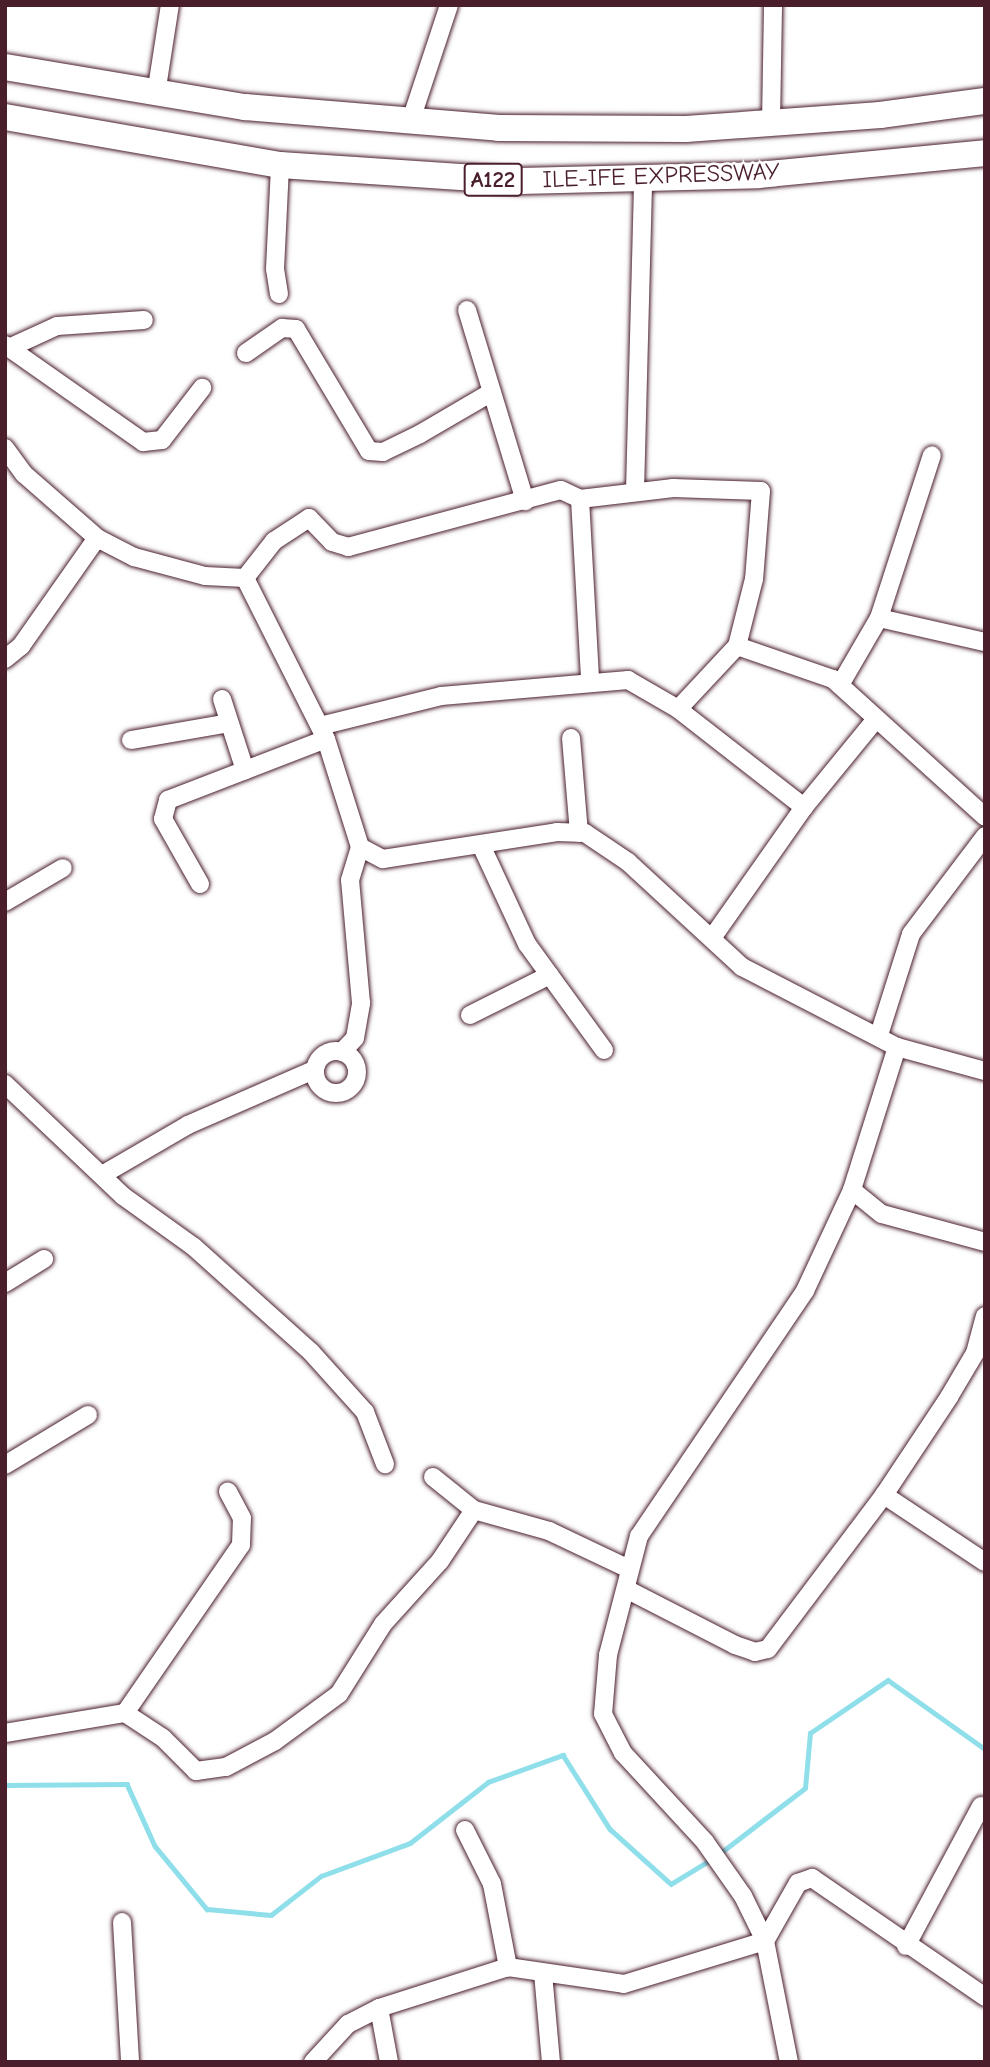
<!DOCTYPE html>
<html>
<head>
<meta charset="utf-8">
<style>
  body { margin:0 }
  #map { position:relative; width:990px; height:2067px; overflow:hidden; background:#fff; font-family:"Comic Neue",sans-serif }
  div>[style] { position:absolute }
  .stream>* { height:4.5px; margin:-2.25px; padding:0 2.25px; transform-origin:2.25px; border-radius:2.25px; background:#8fdfeb }
  .roads { filter:drop-shadow(0 0 2px #4a1f2b) drop-shadow(0 0 2px #4a1f2b) }
  .minor>* { height:18px; margin:-9px; padding:0 9px; transform-origin:9px; border-radius:9px; background:#fff }
  .minor>.ring { margin:-9px; padding:0; box-sizing:content-box; background:none; border:18px solid #fff; border-radius:50% }
  .highway>* { height:26px; margin:-13px; padding:0 13px; transform-origin:13px; border-radius:13px; background:#fff }
  span { translate:-50% -50%; white-space:nowrap; text-align:center; line-height:1.15; -webkit-text-stroke:5px #fff; paint-order:stroke }
  .shield-label span { padding:2px 5px; background:#fff; border:2px solid; border-radius:5px; -webkit-text-stroke-width:0 }
  .shield-label { font-size:23px; color:#4a1f2b; font-weight:700 }
  .street-label { font-size:24px; color:#4a1f2b }
  .frame { position:absolute; inset:0; border:7px solid #4a1f2b; pointer-events:none }
</style>
</head>
<body>
<div id="map">
  <div class="stream">
    <div style="left:5px;top:1785px;width:122px;rotate:-0.5deg"></div>
    <div style="left:127px;top:1784px;width:68px;rotate:65.7deg"></div>
    <div style="left:155px;top:1846px;width:82px;rotate:50.5deg"></div>
    <div style="left:207px;top:1909px;width:64px;rotate:5.4deg"></div>
    <div style="left:271px;top:1915px;width:63px;rotate:-38deg"></div>
    <div style="left:321px;top:1876px;width:95px;rotate:-20.3deg"></div>
    <div style="left:410px;top:1843px;width:99px;rotate:-38deg"></div>
    <div style="left:488px;top:1782px;width:80px;rotate:-19.8deg"></div>
    <div style="left:563px;top:1755px;width:88px;rotate:57.6deg"></div>
    <div style="left:610px;top:1829px;width:82px;rotate:42deg"></div>
    <div style="left:671px;top:1884px;width:48px;rotate:-31.4deg"></div>
    <div style="left:719px;top:1854px;width:108px;rotate:-37.5deg"></div>
    <div style="left:805px;top:1788px;width:55px;rotate:-84.8deg"></div>
    <div style="left:810px;top:1733px;width:94px;rotate:-34.2deg"></div>
    <div style="left:888px;top:1680px;width:119px;rotate:35.4deg"></div>
  </div>
  <div class="roads">
    <div class="minor">
      <div style="left:156px;top:94px;width:90px;rotate:-81.1deg"></div>
      <div style="left:771px;top:122px;width:117px;rotate:-89deg"></div>
      <div style="left:410px;top:123px;width:124px;rotate:-71.7deg"></div>
      <div style="left:279px;top:294px;width:25px;rotate:-99deg"></div>
      <div style="left:275px;top:269px;width:104px;rotate:-87.2deg"></div>
      <div style="left:467px;top:310px;width:200px;rotate:73.1deg"></div>
      <div style="left:5px;top:345px;width:169px;rotate:35.1deg"></div>
      <div style="left:143px;top:442px;width:19px;rotate:-6deg"></div>
      <div style="left:162px;top:440px;width:66px;rotate:-52.4deg"></div>
      <div style="left:9px;top:348px;width:53px;rotate:-24.6deg"></div>
      <div style="left:57px;top:326px;width:87px;rotate:-3.9deg"></div>
      <div style="left:246px;top:353px;width:44px;rotate:-34.8deg"></div>
      <div style="left:282px;top:328px;width:14px;rotate:4deg"></div>
      <div style="left:296px;top:329px;width:142px;rotate:59.1deg"></div>
      <div style="left:369px;top:451px;width:14px;rotate:4deg"></div>
      <div style="left:383px;top:452px;width:41px;rotate:-25.9deg"></div>
      <div style="left:420px;top:434px;width:83px;rotate:-30.3deg"></div>
      <div style="left:5px;top:448px;width:32px;rotate:54deg"></div>
      <div style="left:24px;top:474px;width:97px;rotate:41.2deg"></div>
      <div style="left:97px;top:538px;width:42px;rotate:27.2deg"></div>
      <div style="left:134px;top:557px;width:73px;rotate:15deg"></div>
      <div style="left:205px;top:576px;width:40px;rotate:2.9deg"></div>
      <div style="left:245px;top:578px;width:180px;rotate:63.3deg"></div>
      <div style="left:326px;top:739px;width:113px;rotate:72.5deg"></div>
      <div style="left:360px;top:847px;width:26px;rotate:28deg"></div>
      <div style="left:383px;top:859px;width:176px;rotate:-8.8deg"></div>
      <div style="left:557px;top:832px;width:28px;rotate:2deg"></div>
      <div style="left:585px;top:833px;width:52px;rotate:34deg"></div>
      <div style="left:628px;top:862px;width:155px;rotate:42.6deg"></div>
      <div style="left:742px;top:967px;width:174px;rotate:27.3deg"></div>
      <div style="left:897px;top:1047px;width:150px;rotate:107.5deg"></div>
      <div style="left:852px;top:1190px;width:111px;rotate:115deg"></div>
      <div style="left:805px;top:1291px;width:296px;rotate:124.1deg"></div>
      <div style="left:639px;top:1536px;width:123px;rotate:104.6deg"></div>
      <div style="left:608px;top:1655px;width:59px;rotate:94.8deg"></div>
      <div style="left:603px;top:1714px;width:44px;rotate:62.9deg"></div>
      <div style="left:623px;top:1753px;width:121px;rotate:47.3deg"></div>
      <div style="left:705px;top:1842px;width:66px;rotate:54.9deg"></div>
      <div style="left:743px;top:1896px;width:50px;rotate:63.9deg"></div>
      <div style="left:765px;top:1941px;width:123px;rotate:78.8deg"></div>
      <div style="left:635px;top:491px;width:312px;rotate:-88.5deg"></div>
      <div style="left:580px;top:499px;width:94px;rotate:-6.7deg"></div>
      <div style="left:673px;top:488px;width:88px;rotate:2deg"></div>
      <div style="left:761px;top:491px;width:88px;rotate:94.5deg"></div>
      <div style="left:754px;top:579px;width:69px;rotate:104.2deg"></div>
      <div style="left:737px;top:646px;width:86px;rotate:133.1deg"></div>
      <div style="left:580px;top:499px;width:181px;rotate:86.8deg"></div>
      <div style="left:245px;top:578px;width:47px;rotate:-51.9deg"></div>
      <div style="left:274px;top:541px;width:42px;rotate:-33.3deg"></div>
      <div style="left:309px;top:518px;width:33px;rotate:46deg"></div>
      <div style="left:332px;top:542px;width:17px;rotate:17deg"></div>
      <div style="left:348px;top:547px;width:220px;rotate:-15deg"></div>
      <div style="left:561px;top:490px;width:21px;rotate:25deg"></div>
      <div style="left:879px;top:618px;width:109px;rotate:12.8deg"></div>
      <div style="left:737px;top:646px;width:102px;rotate:19deg"></div>
      <div style="left:833px;top:679px;width:205px;rotate:42.2deg"></div>
      <div style="left:5px;top:659px;width:21px;rotate:-39deg"></div>
      <div style="left:21px;top:646px;width:132px;rotate:-54.9deg"></div>
      <div style="left:840px;top:685px;width:78px;rotate:-59.8deg"></div>
      <div style="left:879px;top:618px;width:171px;rotate:-72deg"></div>
      <div style="left:222px;top:699px;width:75px;rotate:72.1deg"></div>
      <div style="left:320px;top:726px;width:125px;rotate:-13.9deg"></div>
      <div style="left:441px;top:696px;width:188px;rotate:-4.9deg"></div>
      <div style="left:628px;top:680px;width:58px;rotate:30.1deg"></div>
      <div style="left:678px;top:709px;width:160px;rotate:37.9deg"></div>
      <div style="left:571px;top:738px;width:95px;rotate:85.2deg"></div>
      <div style="left:131px;top:740px;width:99px;rotate:-9.8deg"></div>
      <div style="left:481px;top:845px;width:109px;rotate:65.1deg"></div>
      <div style="left:527px;top:944px;width:131px;rotate:54deg"></div>
      <div style="left:200px;top:884px;width:75px;rotate:-119.6deg"></div>
      <div style="left:163px;top:819px;width:20px;rotate:-75deg"></div>
      <div style="left:168px;top:800px;width:169px;rotate:-21.1deg"></div>
      <div style="left:5px;top:902px;width:67px;rotate:-30.4deg"></div>
      <div style="left:712px;top:938px;width:160px;rotate:-54.9deg"></div>
      <div style="left:804px;top:807px;width:114px;rotate:-50.7deg"></div>
      <div style="left:470px;top:1015px;width:89px;rotate:-26.6deg"></div>
      <div style="left:879px;top:1035px;width:106px;rotate:-72.4deg"></div>
      <div style="left:911px;top:934px;width:123px;rotate:-52.9deg"></div>
      <div style="left:897px;top:1047px;width:91px;rotate:15.3deg"></div>
      <div class="ring" style="left:315px;top:1051px;width:24px;height:24px"></div>
      <div style="left:342px;top:1052px;width:19px;rotate:-47deg"></div>
      <div style="left:355px;top:1038px;width:36px;rotate:-80deg"></div>
      <div style="left:361px;top:1003px;width:123px;rotate:-95.1deg"></div>
      <div style="left:350px;top:880px;width:34px;rotate:-73deg"></div>
      <div style="left:5px;top:1084px;width:163px;rotate:43.5deg"></div>
      <div style="left:123px;top:1196px;width:87px;rotate:35.7deg"></div>
      <div style="left:194px;top:1247px;width:157px;rotate:41.9deg"></div>
      <div style="left:311px;top:1352px;width:81px;rotate:48deg"></div>
      <div style="left:365px;top:1412px;width:56px;rotate:69deg"></div>
      <div style="left:102px;top:1175px;width:99px;rotate:-30.2deg"></div>
      <div style="left:188px;top:1125px;width:137px;rotate:-23.6deg"></div>
      <div style="left:852px;top:1190px;width:38px;rotate:39deg"></div>
      <div style="left:882px;top:1214px;width:107px;rotate:15.2deg"></div>
      <div style="left:5px;top:1283px;width:46px;rotate:-31.6deg"></div>
      <div style="left:5px;top:1465px;width:97px;rotate:-31.1deg"></div>
      <div style="left:433px;top:1477px;width:53px;rotate:38.8deg"></div>
      <div style="left:474px;top:1510px;width:78px;rotate:15.6deg"></div>
      <div style="left:549px;top:1531px;width:89px;rotate:25.4deg"></div>
      <div style="left:884px;top:1495px;width:121px;rotate:33.6deg"></div>
      <div style="left:628px;top:1590px;width:120px;rotate:27.2deg"></div>
      <div style="left:735px;top:1645px;width:21px;rotate:19deg"></div>
      <div style="left:755px;top:1652px;width:13px;rotate:-13deg"></div>
      <div style="left:768px;top:1649px;width:193px;rotate:-53deg"></div>
      <div style="left:884px;top:1495px;width:118px;rotate:-56.4deg"></div>
      <div style="left:949px;top:1397px;width:51px;rotate:-59.4deg"></div>
      <div style="left:975px;top:1353px;width:38px;rotate:-75deg"></div>
      <div style="left:125px;top:1713px;width:204px;rotate:-55.4deg"></div>
      <div style="left:241px;top:1545px;width:27px;rotate:-88deg"></div>
      <div style="left:242px;top:1518px;width:30px;rotate:-118deg"></div>
      <div style="left:5px;top:1733px;width:122px;rotate:-9.5deg"></div>
      <div style="left:125px;top:1713px;width:45px;rotate:33.3deg"></div>
      <div style="left:163px;top:1738px;width:47px;rotate:45deg"></div>
      <div style="left:196px;top:1771px;width:30px;rotate:-8deg"></div>
      <div style="left:226px;top:1767px;width:55px;rotate:-28deg"></div>
      <div style="left:275px;top:1741px;width:79px;rotate:-36.3deg"></div>
      <div style="left:339px;top:1694px;width:83px;rotate:-57.8deg"></div>
      <div style="left:383px;top:1624px;width:85px;rotate:-47.9deg"></div>
      <div style="left:440px;top:1561px;width:61px;rotate:-56.3deg"></div>
      <div style="left:465px;top:1830px;width:60px;rotate:63.4deg"></div>
      <div style="left:492px;top:1884px;width:85px;rotate:79.1deg"></div>
      <div style="left:122px;top:1922px;width:140px;rotate:86.7deg"></div>
      <div style="left:906px;top:1946px;width:159px;rotate:-61.8deg"></div>
      <div style="left:543px;top:1973px;width:89px;rotate:84.9deg"></div>
      <div style="left:379px;top:2008px;width:55px;rotate:79.5deg"></div>
      <div style="left:313px;top:2062px;width:52px;rotate:-47.4deg"></div>
      <div style="left:348px;top:2024px;width:35px;rotate:-27deg"></div>
      <div style="left:379px;top:2008px;width:135px;rotate:-17.6deg"></div>
      <div style="left:508px;top:1967px;width:117px;rotate:8.3deg"></div>
      <div style="left:624px;top:1984px;width:147px;rotate:-17deg"></div>
      <div style="left:765px;top:1941px;width:67px;rotate:-60.4deg"></div>
      <div style="left:798px;top:1883px;width:15px;rotate:-20deg"></div>
      <div style="left:812px;top:1878px;width:210px;rotate:34.5deg"></div>
    </div>
    <div class="highway">
      <div style="left:5px;top:67px;width:243px;rotate:9.5deg"></div>
      <div style="left:245px;top:107px;width:255px;rotate:4.7deg"></div>
      <div style="left:499px;top:128px;width:187px;rotate:0.3deg"></div>
      <div style="left:686px;top:129px;width:195px;rotate:-4.1deg"></div>
      <div style="left:880px;top:115px;width:106px;rotate:-7.6deg"></div>
      <div style="left:5px;top:117px;width:279px;rotate:9.9deg"></div>
      <div style="left:280px;top:165px;width:241px;rotate:3.8deg"></div>
      <div style="left:520px;top:181px;width:238px;rotate:-1.4deg"></div>
      <div style="left:758px;top:175px;width:228px;rotate:-5.5deg"></div>
    </div>
  </div>
  <div class="shield-label">
    <span style="left:493px;top:180px">A122</span>
  </div>
  <div class="street-label">
    <span style="left:661px;top:176px;rotate:-2deg">ILE-IFE EXPRESSWAY</span>
  </div>
  <div class="frame"></div>
</div>
</body>
</html>
